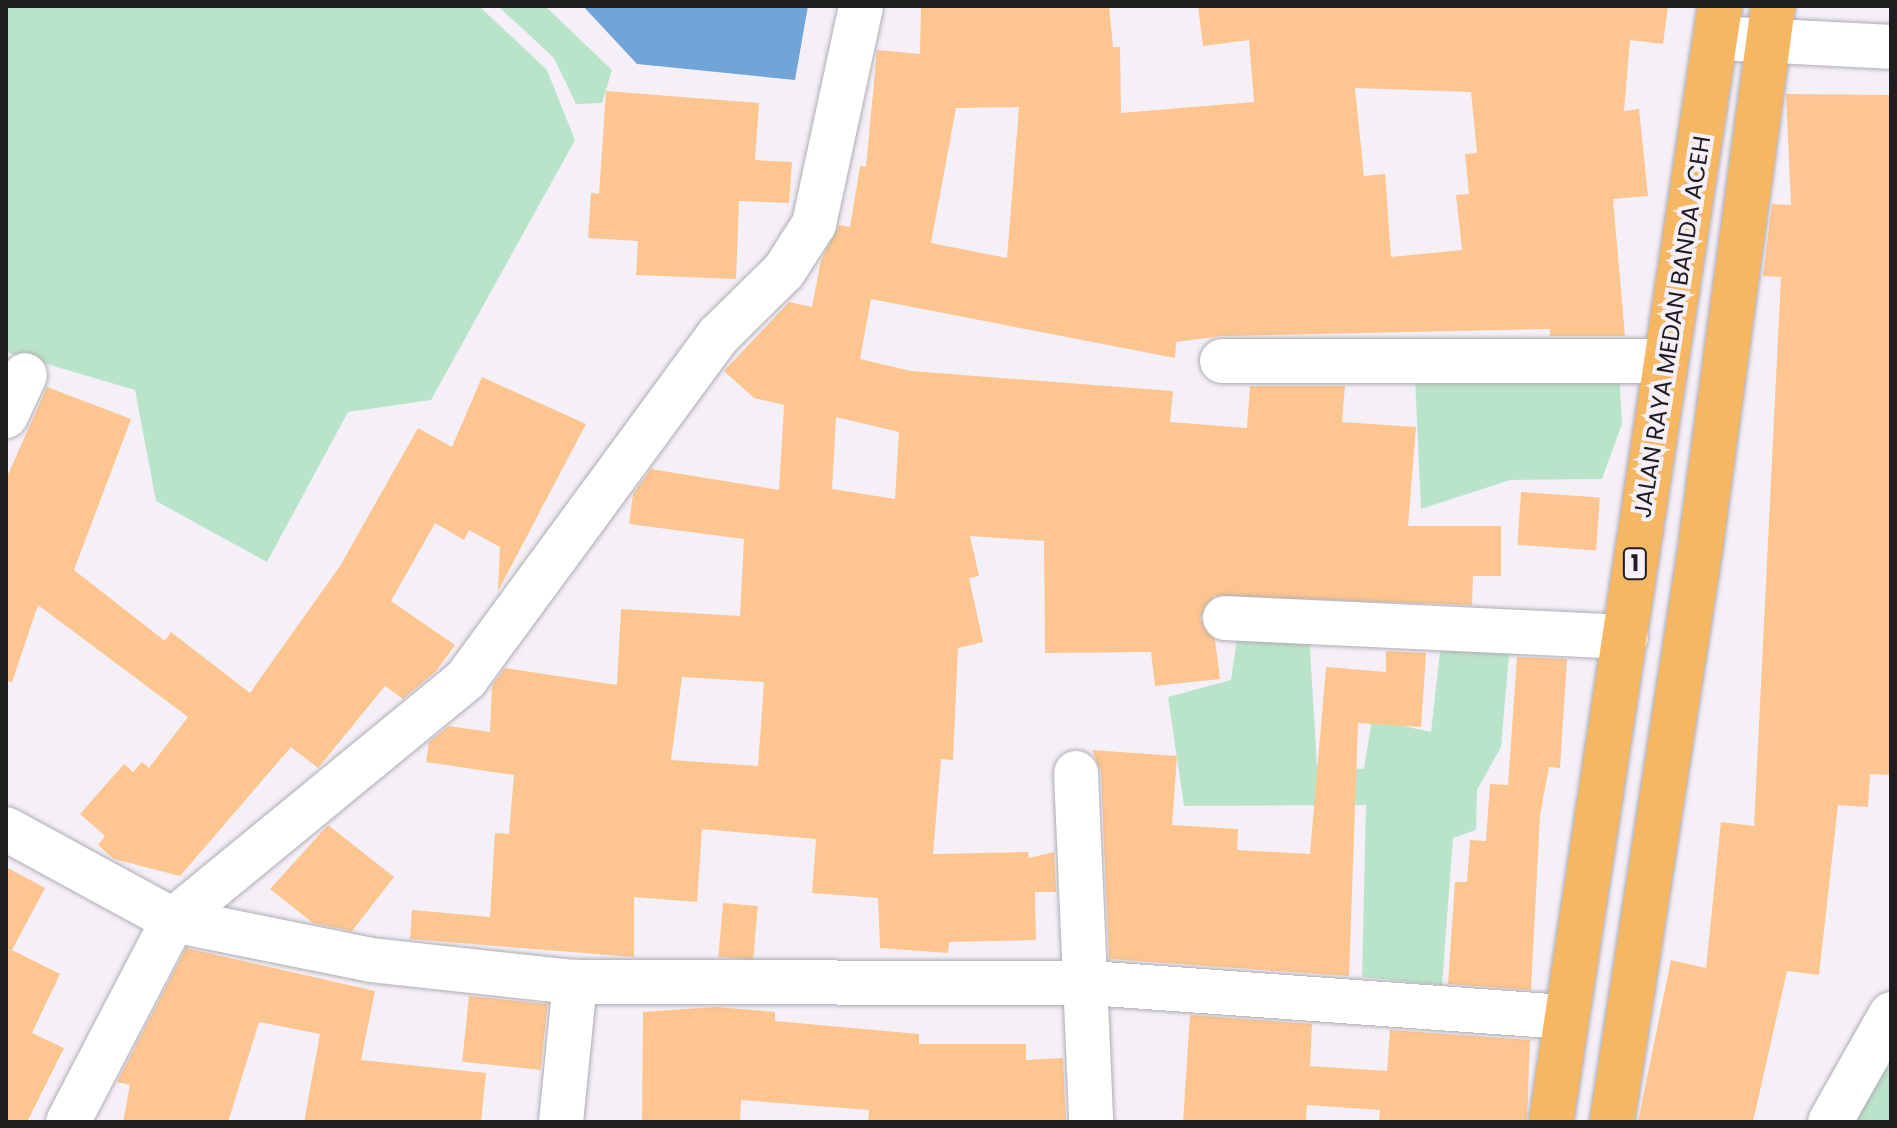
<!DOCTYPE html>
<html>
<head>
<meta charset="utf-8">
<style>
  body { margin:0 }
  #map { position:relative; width:1897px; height:1128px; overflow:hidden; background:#f5f0f8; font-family:Poppins,sans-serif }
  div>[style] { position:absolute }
  .green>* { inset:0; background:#bae4c9 }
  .water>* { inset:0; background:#71a5d8 }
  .building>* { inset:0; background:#fdc590; transform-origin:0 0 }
  .roads { filter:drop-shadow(0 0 2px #b0acb3) drop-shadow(0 0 2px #b0acb3) }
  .street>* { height:44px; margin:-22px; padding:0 22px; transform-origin:22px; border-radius:22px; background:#fff }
  .highway>* { height:44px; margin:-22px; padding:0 22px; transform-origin:22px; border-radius:22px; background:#f6b762 }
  span { translate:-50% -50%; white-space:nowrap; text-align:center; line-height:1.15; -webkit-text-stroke:8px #f5f0f8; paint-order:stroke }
  .shield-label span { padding:2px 6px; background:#f5f0f8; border:2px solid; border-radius:6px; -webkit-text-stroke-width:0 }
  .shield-label { font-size:22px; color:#1f1d20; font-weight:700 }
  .street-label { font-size:24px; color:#1f1d20 }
  .frame { position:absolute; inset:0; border:8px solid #1f1d20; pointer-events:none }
</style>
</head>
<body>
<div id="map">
  <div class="green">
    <div style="clip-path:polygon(6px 6px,479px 6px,547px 70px,575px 140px,431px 400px,348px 412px,267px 562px,156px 501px,135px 390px,6px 352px)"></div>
    <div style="clip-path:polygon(498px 6px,545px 6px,612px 70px,602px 103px,576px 104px,554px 58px)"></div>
    <div style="clip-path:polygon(1619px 372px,1622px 424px,1602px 479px,1510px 480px,1421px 509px,1415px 378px)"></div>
    <div style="clip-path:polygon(1309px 631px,1317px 767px,1364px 769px,1372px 719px,1431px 732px,1441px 643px,1510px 643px,1501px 747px,1477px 790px,1476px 830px,1453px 838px,1442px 985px,1362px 977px,1366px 805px,1184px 806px,1168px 697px,1231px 680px,1238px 632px)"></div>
    <div style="clip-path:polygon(1881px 1068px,1891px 1069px,1891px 1122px,1850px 1122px)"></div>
  </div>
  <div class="water">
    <div style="clip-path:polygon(583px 6px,808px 6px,795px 80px,637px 64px)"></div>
  </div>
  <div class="building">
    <div style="clip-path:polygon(evenodd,921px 6px,1109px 6px,1113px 47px,1120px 47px,1121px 113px,1254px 102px,1249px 40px,1203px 46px,1198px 6px,1668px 6px,1663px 44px,1630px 40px,1624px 111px,1639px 109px,1648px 196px,1613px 199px,1625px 336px,1550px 336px,1550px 329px,1222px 336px,1176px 342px,1175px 358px,871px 299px,860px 359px,911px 371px,1173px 391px,1170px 422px,1247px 428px,1250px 386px,1345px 386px,1342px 422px,1416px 427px,1408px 526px,1501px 526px,1501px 576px,1473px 576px,1472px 605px,1214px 596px,1200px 618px,1215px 640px,1220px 679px,1155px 686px,1151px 652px,1045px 653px,1044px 541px,970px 536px,979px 576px,969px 578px,983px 642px,958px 648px,953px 760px,941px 759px,933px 854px,1028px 852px,1029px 858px,1054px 852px,1056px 892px,1035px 892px,1036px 940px,949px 942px,948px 953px,880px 948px,878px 898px,812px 893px,816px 839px,702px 829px,697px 902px,634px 897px,634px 957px,410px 939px,412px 910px,490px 917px,495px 833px,509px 834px,514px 775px,426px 762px,429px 742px,449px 726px,490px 732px,492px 685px,505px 668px,617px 685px,621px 609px,740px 616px,744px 539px,629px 524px,633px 494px,651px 469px,779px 490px,784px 405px,754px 398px,724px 371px,789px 302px,812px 307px,821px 260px,839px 225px,850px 227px,860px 166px,866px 167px,877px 50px,920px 54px,921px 6px,1355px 88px,1471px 92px,1477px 153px,1465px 154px,1469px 194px,1456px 195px,1462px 250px,1391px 257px,1385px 174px,1364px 176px,1355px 88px,921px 6px,1019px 107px,1007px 258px,931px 243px,956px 108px,1019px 107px,921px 6px,836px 417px,899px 432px,895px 499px,832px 489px,836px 417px,921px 6px,682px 677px,764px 682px,758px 766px,671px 760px,682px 677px)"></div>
    <div style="clip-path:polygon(606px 91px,759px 103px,755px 160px,792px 162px,789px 203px,739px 201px,736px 279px,636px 275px,638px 241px,588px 238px,591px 193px,599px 194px)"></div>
    <div style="clip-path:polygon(1786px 94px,1891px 95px,1891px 775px,1870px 774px,1868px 807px,1838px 805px,1819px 975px,1787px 971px,1753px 1122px,1638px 1122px,1671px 960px,1706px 968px,1721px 822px,1754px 826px,1781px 277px,1763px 276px,1772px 204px,1791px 205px)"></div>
    <div style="clip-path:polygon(482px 377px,586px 424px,498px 591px,500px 547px,469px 530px,464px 540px,435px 523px,391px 601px,455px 645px,436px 671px,403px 699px,385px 686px,318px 768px,291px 747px,180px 876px,114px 859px,98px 845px,105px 836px,80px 814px,124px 764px,133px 772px,142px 762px,149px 768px,188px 717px,38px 605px,12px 682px,6px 681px,6px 479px,47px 387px,131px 419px,74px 570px,165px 641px,171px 632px,250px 693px,340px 566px,418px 428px,452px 447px)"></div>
    <div style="left:1521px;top:492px;width:79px;height:53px;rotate:4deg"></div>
    <div style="clip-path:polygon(1386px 651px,1426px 653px,1421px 727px,1358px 723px,1349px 976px,1109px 959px,1101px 772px,1092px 750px,1177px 756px,1172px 825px,1238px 829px,1237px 850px,1310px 854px,1326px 667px,1386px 672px)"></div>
    <div style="clip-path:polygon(1517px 657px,1567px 659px,1560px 768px,1549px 767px,1540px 815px,1531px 990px,1448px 984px,1455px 882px,1467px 882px,1470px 840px,1486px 841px,1490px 784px,1508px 785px)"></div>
    <div style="clip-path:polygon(328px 825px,394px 877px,352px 931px,313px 923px,270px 889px)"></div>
    <div style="clip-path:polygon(6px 867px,45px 888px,12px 950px,60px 974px,32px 1033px,64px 1048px,27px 1122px,6px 1122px)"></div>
    <div style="left:723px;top:903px;width:35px;height:54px;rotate:5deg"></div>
    <div style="clip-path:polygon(186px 948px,375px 991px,361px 1060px,486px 1073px,481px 1122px,304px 1122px,320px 1034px,259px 1022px,228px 1122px,123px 1122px,130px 1085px,117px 1082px)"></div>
    <div style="left:469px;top:996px;width:79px;height:66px;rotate:6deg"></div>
    <div style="clip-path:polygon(716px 1007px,775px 1012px,775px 1021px,919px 1034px,919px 1044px,1026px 1044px,1026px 1060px,1063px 1058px,1066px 1122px,868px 1122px,869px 1110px,741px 1100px,740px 1122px,642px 1122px,643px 1012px)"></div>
    <div style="clip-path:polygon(1190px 1015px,1312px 1024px,1310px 1066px,1387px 1071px,1390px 1030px,1530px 1040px,1527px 1122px,1379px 1122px,1380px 1110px,1307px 1105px,1306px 1122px,1183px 1122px)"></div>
  </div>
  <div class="roads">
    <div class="street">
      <div style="left:1716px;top:38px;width:175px;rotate:2.9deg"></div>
      <div style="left:1222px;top:361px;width:441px"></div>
      <div style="left:6px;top:416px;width:45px;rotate:-65.1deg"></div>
      <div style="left:1225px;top:618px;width:401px;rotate:2.7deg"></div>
      <div style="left:1076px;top:773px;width:349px;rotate:87.5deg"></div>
      <div style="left:6px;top:829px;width:190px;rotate:28.6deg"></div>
      <div style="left:173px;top:920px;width:202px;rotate:11.4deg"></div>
      <div style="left:371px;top:960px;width:205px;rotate:6.2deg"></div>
      <div style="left:575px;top:982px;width:515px;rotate:0.11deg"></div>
      <div style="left:1090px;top:983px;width:476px;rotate:4.1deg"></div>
      <div style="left:68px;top:1122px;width:228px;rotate:-62.5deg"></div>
      <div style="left:173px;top:920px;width:379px;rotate:-39.4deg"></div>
      <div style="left:466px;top:679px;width:427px;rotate:-53.7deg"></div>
      <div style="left:719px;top:335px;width:91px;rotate:-44.6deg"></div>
      <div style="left:784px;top:271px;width:56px;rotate:-57.4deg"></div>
      <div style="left:814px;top:224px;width:223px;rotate:-77.8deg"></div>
      <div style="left:561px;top:1122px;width:141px;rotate:-84.3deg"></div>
      <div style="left:1830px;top:1122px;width:124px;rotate:-60.5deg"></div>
    </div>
    <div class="highway">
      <div style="left:1551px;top:1122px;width:1129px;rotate:-81.39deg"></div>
      <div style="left:1612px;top:1122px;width:579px;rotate:-81.25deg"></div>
      <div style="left:1700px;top:550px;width:549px;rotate:-82.36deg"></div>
    </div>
  </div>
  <div class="shield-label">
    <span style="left:1635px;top:564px">1</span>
  </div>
  <div class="street-label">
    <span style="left:1672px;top:327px;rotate:-81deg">JALAN RAYA MEDAN BANDA ACEH</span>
  </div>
  <div class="frame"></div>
</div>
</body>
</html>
